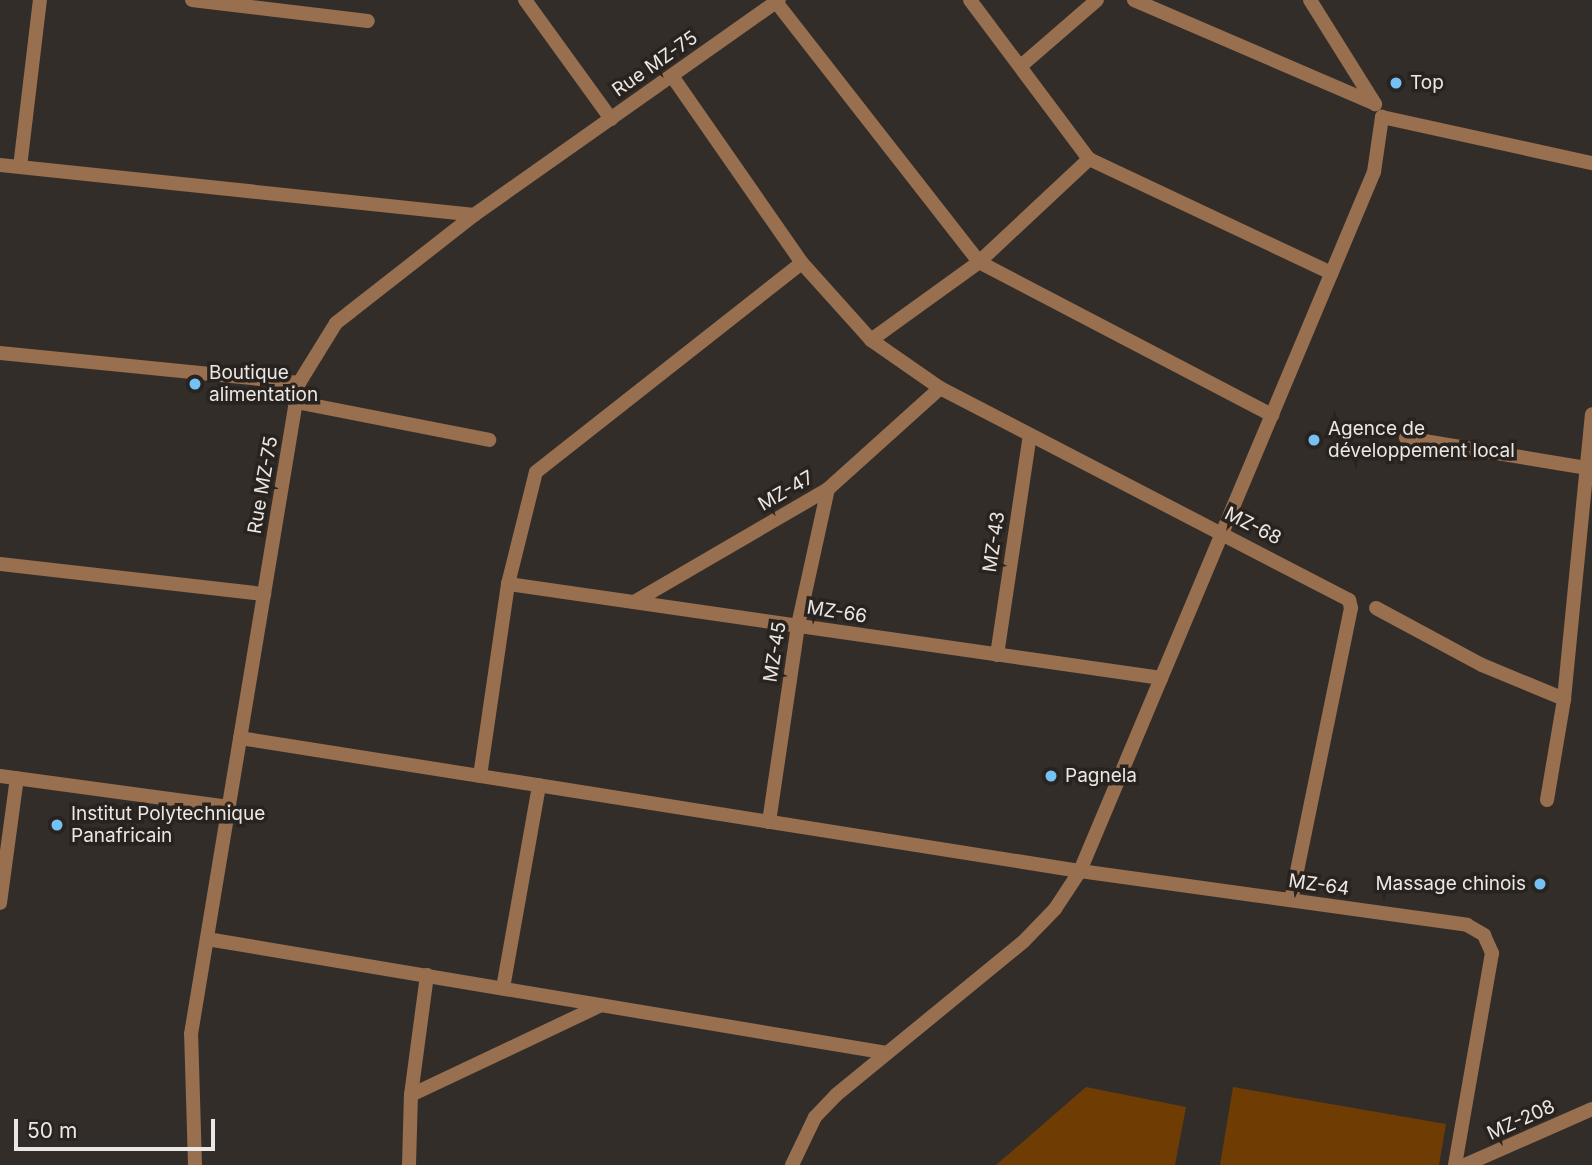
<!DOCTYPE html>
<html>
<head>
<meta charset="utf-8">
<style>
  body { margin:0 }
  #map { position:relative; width:1592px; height:1165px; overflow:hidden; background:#332d29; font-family:Inter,sans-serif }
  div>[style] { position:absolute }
  .building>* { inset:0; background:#6f3c04 }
  .street>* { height:14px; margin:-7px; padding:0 7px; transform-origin:7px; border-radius:7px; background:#986f4f }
  .dots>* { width:19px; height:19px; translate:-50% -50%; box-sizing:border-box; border:4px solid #29231f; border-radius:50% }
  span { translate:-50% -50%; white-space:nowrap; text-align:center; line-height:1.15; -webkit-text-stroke:7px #29231f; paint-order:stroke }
  .street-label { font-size:19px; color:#ebe7e4 }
  .poi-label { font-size:19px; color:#ebe7e4 }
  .left { translate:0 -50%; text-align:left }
  .right { translate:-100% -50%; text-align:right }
  .scale { position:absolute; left:14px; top:1119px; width:201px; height:32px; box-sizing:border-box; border:4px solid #ebe7e4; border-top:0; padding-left:9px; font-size:21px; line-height:24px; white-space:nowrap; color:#ebe7e4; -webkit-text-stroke:5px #29231f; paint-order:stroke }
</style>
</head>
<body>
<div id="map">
  <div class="building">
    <div style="clip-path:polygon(1086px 1087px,1186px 1107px,1175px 1165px,996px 1165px)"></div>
    <div style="clip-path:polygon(1233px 1087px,1446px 1124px,1439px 1165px,1220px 1165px)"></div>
  </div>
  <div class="street">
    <div style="left:192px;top:0;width:177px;rotate:6.8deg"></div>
    <div style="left:525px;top:0;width:147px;rotate:54.1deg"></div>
    <div style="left:970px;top:0;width:199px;rotate:53.2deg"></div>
    <div style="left:1089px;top:159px;width:268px;rotate:25.2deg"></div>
    <div style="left:1134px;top:0;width:262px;rotate:23.3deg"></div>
    <div style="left:1310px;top:0;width:123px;rotate:58deg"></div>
    <div style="left:776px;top:2px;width:330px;rotate:52deg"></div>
    <div style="left:979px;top:262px;width:331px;rotate:27.6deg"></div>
    <div style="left:1022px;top:65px;width:99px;rotate:-40.9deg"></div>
    <div style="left:672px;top:76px;width:228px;rotate:55.2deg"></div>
    <div style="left:802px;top:263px;width:103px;rotate:48.1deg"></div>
    <div style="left:871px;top:340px;width:84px;rotate:34.8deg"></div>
    <div style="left:940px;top:388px;width:461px;rotate:27.4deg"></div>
    <div style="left:1349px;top:600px;width:8px;rotate:76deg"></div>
    <div style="left:1351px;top:608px;width:298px;rotate:101.6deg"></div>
    <div style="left:1382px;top:117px;width:215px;rotate:12.4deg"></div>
    <div style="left:0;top:165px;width:477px;rotate:6deg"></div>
    <div style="left:20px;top:167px;width:168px;rotate:-83.2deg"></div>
    <div style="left:871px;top:340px;width:133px;rotate:-35.8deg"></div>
    <div style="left:979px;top:262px;width:151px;rotate:-43.1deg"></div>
    <div style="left:0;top:353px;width:301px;rotate:5.7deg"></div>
    <div style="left:296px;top:402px;width:197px;rotate:11.1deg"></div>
    <div style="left:1406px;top:438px;width:184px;rotate:9.4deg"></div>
    <div style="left:0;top:564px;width:266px;rotate:6.5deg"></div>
    <div style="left:508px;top:584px;width:660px;rotate:8.19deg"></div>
    <div style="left:634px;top:602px;width:225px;rotate:-30.2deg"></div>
    <div style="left:828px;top:489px;width:151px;rotate:-42deg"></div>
    <div style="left:1376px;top:608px;width:120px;rotate:28.3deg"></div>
    <div style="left:1482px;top:665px;width:89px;rotate:22.5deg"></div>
    <div style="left:997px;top:655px;width:222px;rotate:-81.5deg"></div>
    <div style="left:240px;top:738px;width:850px;rotate:9deg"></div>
    <div style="left:1080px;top:871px;width:391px;rotate:7.9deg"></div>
    <div style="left:1467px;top:925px;width:20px;rotate:30deg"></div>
    <div style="left:1484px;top:935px;width:20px;rotate:66deg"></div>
    <div style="left:1492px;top:953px;width:215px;rotate:99.9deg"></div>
    <div style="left:0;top:776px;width:231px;rotate:7.7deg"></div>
    <div style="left:480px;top:776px;width:194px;rotate:-81.7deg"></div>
    <div style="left:508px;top:584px;width:115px;rotate:-76deg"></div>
    <div style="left:536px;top:472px;width:338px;rotate:-38.2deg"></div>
    <div style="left:1547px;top:800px;width:102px;rotate:-80.4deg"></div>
    <div style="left:1564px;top:699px;width:286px;rotate:-84.4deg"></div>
    <div style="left:769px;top:822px;width:199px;rotate:-81.6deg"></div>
    <div style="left:798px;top:625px;width:139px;rotate:-77.6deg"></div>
    <div style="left:0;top:903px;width:126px;rotate:-82.3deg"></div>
    <div style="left:207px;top:939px;width:689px;rotate:9.52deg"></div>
    <div style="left:503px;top:988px;width:206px;rotate:-79.9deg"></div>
    <div style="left:411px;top:1095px;width:210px;rotate:-25.3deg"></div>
    <div style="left:195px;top:1165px;width:131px;rotate:-91.7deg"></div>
    <div style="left:191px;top:1034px;width:660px;rotate:-80.58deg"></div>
    <div style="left:299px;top:383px;width:70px;rotate:-58.3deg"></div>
    <div style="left:336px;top:323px;width:18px;rotate:-38deg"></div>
    <div style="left:350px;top:312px;width:157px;rotate:-38deg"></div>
    <div style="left:474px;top:215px;width:373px;rotate:-35.2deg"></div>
    <div style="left:409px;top:1165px;width:70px;rotate:-88.4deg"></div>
    <div style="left:411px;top:1095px;width:121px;rotate:-82.4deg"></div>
    <div style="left:792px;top:1165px;width:53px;rotate:-64.4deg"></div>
    <div style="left:815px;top:1117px;width:30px;rotate:-46deg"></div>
    <div style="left:836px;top:1095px;width:243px;rotate:-39.3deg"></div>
    <div style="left:1024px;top:941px;width:45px;rotate:-45.9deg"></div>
    <div style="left:1055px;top:909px;width:45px;rotate:-56.7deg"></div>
    <div style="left:1080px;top:871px;width:758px;rotate:-67.19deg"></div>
    <div style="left:1374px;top:172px;width:56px;rotate:-81.7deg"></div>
    <div style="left:1465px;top:1165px;width:139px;rotate:-23.8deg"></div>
  </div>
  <div class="dots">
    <div style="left:1396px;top:83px;background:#73c1f5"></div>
    <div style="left:195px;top:384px;background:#73c1f5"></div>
    <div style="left:1314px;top:440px;background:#73c1f5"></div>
    <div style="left:1051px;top:776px;background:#73c1f5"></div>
    <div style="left:57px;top:825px;background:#73c1f5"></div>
    <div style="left:1540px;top:884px;background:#73c1f5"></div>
  </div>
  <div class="street-label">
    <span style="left:655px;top:64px;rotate:-35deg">Rue MZ-75</span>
    <span style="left:263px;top:485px;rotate:-80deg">Rue MZ-75</span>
    <span style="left:786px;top:491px;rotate:-30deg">MZ-47</span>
    <span style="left:1253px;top:526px;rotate:27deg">MZ-68</span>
    <span style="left:994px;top:542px;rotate:-82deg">MZ-43</span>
    <span style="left:837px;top:612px;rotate:9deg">MZ-66</span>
    <span style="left:775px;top:652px;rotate:-81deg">MZ-45</span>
    <span style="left:1319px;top:885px;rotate:8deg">MZ-64</span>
    <span style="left:1521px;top:1120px;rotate:-24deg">MZ-208</span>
  </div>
  <div class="poi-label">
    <span class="left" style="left:1410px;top:83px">Top</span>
    <span class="left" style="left:209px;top:384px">Boutique<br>alimentation</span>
    <span class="left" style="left:1328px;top:440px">Agence de<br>développement local</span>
    <span class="left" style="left:1065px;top:776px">Pagnela</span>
    <span class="left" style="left:71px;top:825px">Institut Polytechnique<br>Panafricain</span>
    <span class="right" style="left:1526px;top:884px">Massage chinois</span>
  </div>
  <div class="scale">50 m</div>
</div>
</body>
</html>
